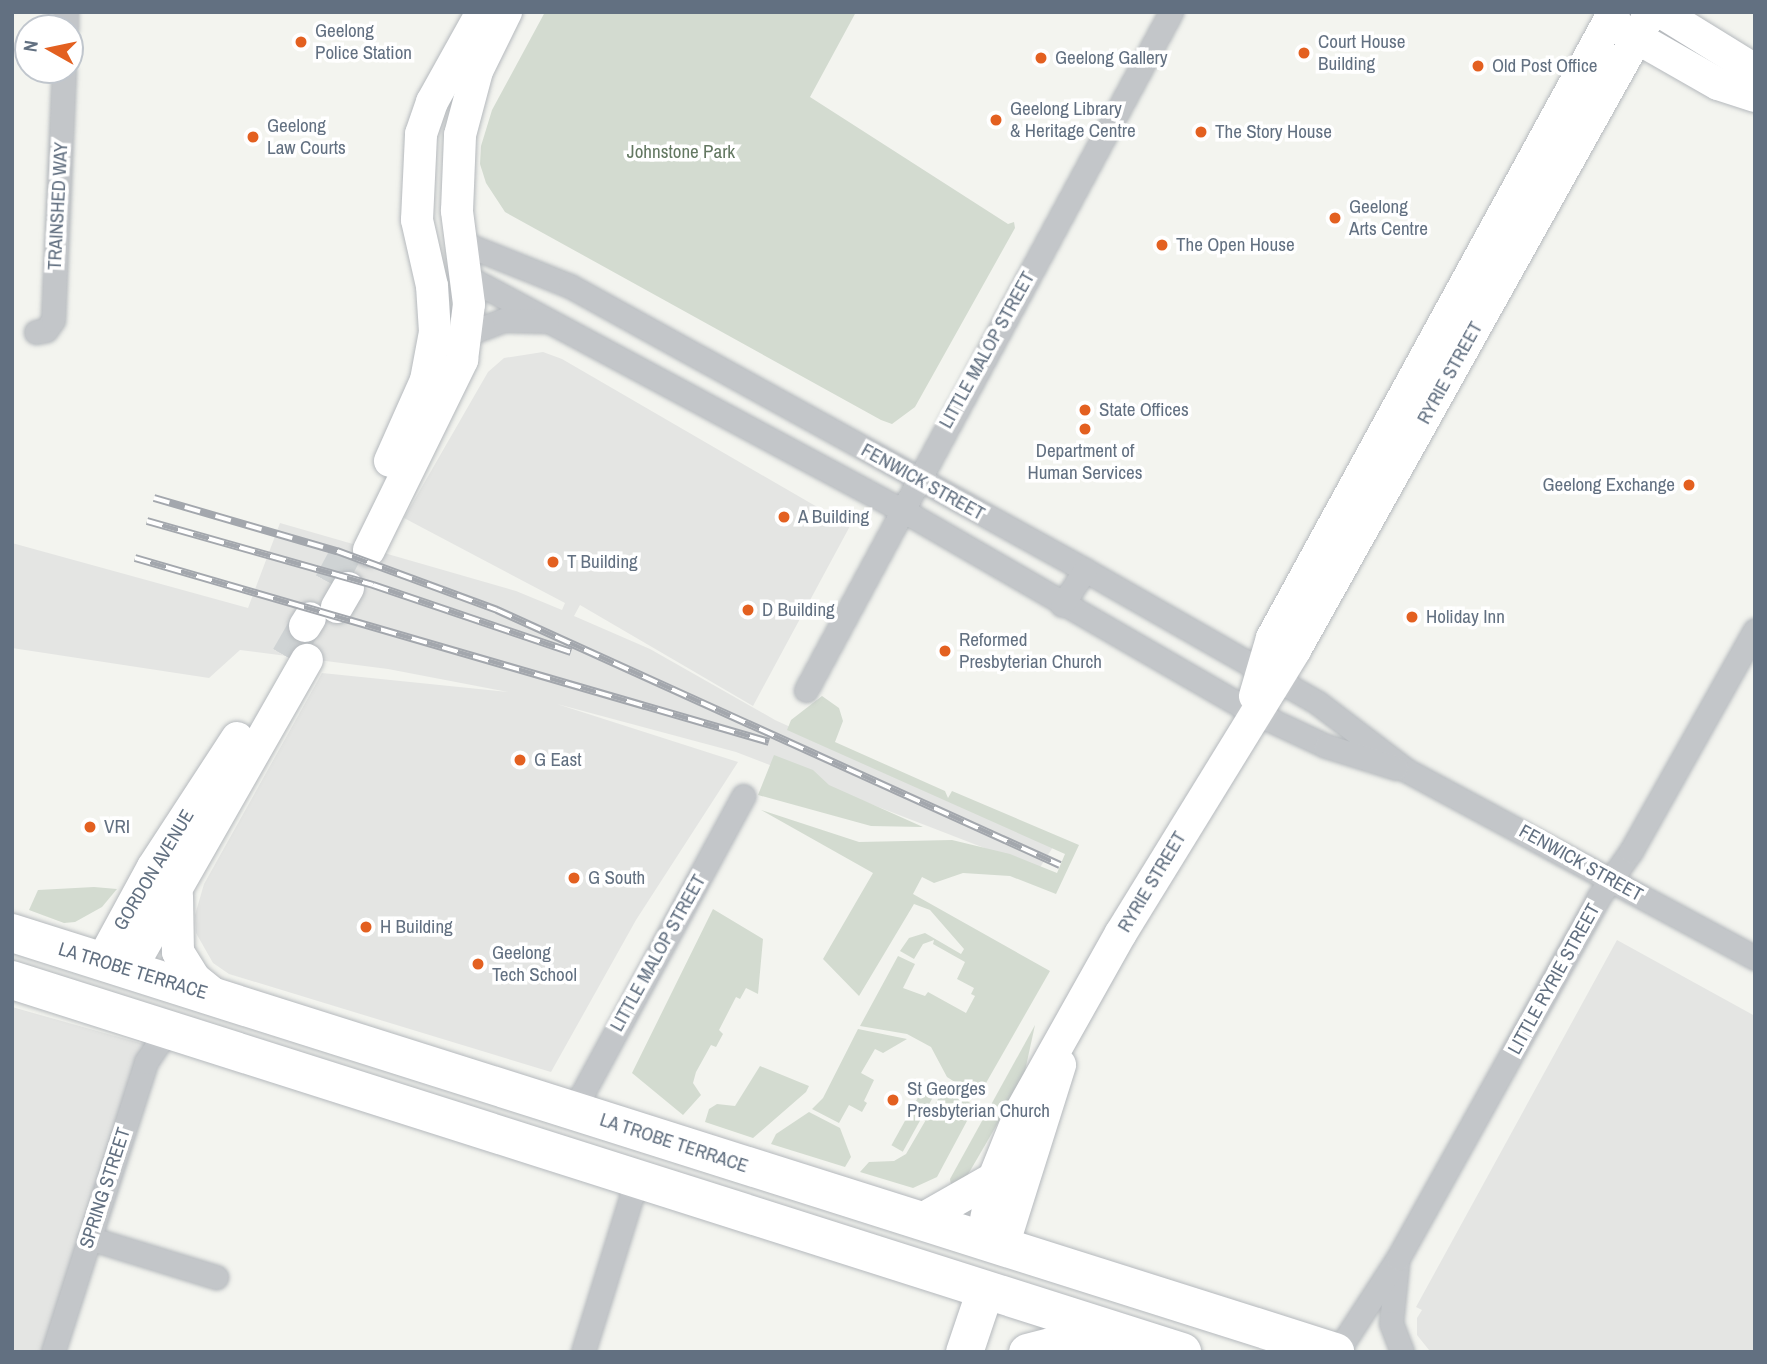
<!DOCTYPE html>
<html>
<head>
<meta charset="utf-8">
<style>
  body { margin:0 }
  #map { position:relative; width:1767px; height:1364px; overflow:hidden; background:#f3f4ef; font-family:"Archivo Narrow",sans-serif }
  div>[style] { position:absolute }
  .built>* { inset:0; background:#e4e5e3 }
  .green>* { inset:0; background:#d3dbd0; transform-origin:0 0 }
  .secondary-tunnel>* { height:32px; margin-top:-16px; transform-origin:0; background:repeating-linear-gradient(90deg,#cfd3d4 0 32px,transparent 0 48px) }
  .roads { filter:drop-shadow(0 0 2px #b5b9bd) drop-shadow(0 0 2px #b5b9bd) }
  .street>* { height:23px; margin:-11.5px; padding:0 11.5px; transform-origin:11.5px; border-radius:11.5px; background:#c3c6c9 }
  .secondary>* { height:32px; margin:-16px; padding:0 16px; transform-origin:16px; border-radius:16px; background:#fff }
  .primary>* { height:37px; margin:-18.5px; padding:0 18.5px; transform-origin:18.5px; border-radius:18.5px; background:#fff }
  .highway>* { height:38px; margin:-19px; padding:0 19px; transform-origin:19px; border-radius:19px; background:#fff }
  .rail>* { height:8px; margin-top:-4px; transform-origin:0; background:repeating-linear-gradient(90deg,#fff 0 16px,#a3a7ad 0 32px); box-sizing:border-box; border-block:2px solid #a3a7ad }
  .dots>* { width:19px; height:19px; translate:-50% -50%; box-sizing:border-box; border:4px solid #fff; border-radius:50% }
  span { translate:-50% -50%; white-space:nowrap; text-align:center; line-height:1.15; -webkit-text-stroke:7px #fff; paint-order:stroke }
  .poi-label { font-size:19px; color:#627081 }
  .left { translate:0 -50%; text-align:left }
  .right { translate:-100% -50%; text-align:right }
  .park-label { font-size:19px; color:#637861 }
  .street-label { font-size:19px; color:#627081 }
  .frame { position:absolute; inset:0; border:14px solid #627081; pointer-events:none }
  .north { position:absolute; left:14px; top:14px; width:70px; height:70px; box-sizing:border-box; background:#fff; border:2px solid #c0c6cd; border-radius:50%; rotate:279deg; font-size:19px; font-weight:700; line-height:28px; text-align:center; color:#627081 }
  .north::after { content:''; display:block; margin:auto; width:24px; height:32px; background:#e36020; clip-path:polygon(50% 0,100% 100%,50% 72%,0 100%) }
</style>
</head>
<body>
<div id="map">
  <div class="built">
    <div style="clip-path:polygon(543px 352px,562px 359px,850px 526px,753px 706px,580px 605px,574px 616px,650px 649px,775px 720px,1053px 847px,1039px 869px,736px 752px,557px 704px,738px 762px,636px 920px,551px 1072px,229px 974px,213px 963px,196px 933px,195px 915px,204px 884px,322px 673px,508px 692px,388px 669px,240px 650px,209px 678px,12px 648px,12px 543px,248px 608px,280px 523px,516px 591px,562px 610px,565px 603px,404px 518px,488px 372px,504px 358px)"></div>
    <div style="clip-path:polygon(1617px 940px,1755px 1016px,1755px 1351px,1429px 1350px,1417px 1335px,1417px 1318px,1422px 1310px,1416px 1307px)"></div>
    <div style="clip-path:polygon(12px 1007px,147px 1045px,46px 1352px,12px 1352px)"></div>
  </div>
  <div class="green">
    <div style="clip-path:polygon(545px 12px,856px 12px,810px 97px,1008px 224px,1014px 222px,1015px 228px,915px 407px,892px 424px,881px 420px,505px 212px,486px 183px,480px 164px,481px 146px,492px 110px)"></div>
    <div style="clip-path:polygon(822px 696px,839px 708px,843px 721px,835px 742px,945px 791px,948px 798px,952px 791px,1079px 845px,1056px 894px,1010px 876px,963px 873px,934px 883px,922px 877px,913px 894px,1050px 971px,978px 1097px,947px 1077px,931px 1047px,907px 1034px,860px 1026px,898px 956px,915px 964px,903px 988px,925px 996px,928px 992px,966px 1013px,975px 996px,971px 994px,974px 988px,957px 979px,965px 962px,933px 944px,934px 940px,923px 944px,914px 959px,900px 951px,909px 938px,925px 933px,961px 954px,964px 949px,930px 910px,914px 904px,859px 996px,823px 959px,873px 873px,761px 810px,859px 842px,952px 840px,1010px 854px,1057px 873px,1065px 854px,787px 730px,791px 720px)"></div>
    <div style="clip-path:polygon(774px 755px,813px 770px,829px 785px,923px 827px,871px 826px,758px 795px)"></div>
    <div style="clip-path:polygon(94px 887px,117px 889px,102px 907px,75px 922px,64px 923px,29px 910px,38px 890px)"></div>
    <div style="clip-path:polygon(713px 909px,763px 939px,758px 994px,746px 988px,740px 999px,736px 997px,719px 1030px,723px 1034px,716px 1047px,711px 1045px,696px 1072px,693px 1083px,701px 1095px,683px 1115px,632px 1073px)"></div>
    <div style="clip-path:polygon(1035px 1025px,1023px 1080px,963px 1183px,951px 1185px,950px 1179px)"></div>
    <div style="clip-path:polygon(858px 1029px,907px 1039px,883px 1053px,875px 1049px,861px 1073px,874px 1080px,864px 1101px,867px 1103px,862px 1112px,849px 1105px,839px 1123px,812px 1109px,823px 1098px)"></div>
    <div style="clip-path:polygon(760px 1066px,809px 1086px,806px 1092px,753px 1138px,705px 1122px,709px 1109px,717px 1104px,735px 1106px)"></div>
    <div style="clip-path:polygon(945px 1087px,975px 1106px,937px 1177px,913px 1188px,860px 1172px,869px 1162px,894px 1161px,906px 1154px)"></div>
    <div style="left:921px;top:1092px;width:13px;height:61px;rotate:29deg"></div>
    <div style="clip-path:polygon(809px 1112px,840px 1128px,851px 1157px,845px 1167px,771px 1144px,776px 1134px)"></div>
  </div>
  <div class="secondary-tunnel">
    <div style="left:330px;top:583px;width:44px;rotate:-61.7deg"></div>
    <div style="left:287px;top:657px;width:36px;rotate:-60deg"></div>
  </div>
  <div class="roads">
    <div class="street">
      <div style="left:66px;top:28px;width:16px;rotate:-90deg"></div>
      <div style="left:460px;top:242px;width:118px;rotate:21.8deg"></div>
      <div style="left:570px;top:286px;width:588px;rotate:28.87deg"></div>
      <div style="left:1085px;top:570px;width:268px;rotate:29.7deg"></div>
      <div style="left:1318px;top:703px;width:111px;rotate:37.3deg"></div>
      <div style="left:1406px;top:770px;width:396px;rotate:28.3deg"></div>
      <div style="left:467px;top:277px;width:496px;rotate:28.2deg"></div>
      <div style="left:904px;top:511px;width:401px;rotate:30deg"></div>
      <div style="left:1251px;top:711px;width:83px;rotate:25deg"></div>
      <div style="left:1326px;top:746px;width:73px;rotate:17.4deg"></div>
      <div style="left:36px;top:332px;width:10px;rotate:-11deg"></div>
      <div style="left:46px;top:330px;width:12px;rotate:-55deg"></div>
      <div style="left:53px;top:320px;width:250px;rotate:-87.5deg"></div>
      <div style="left:467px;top:334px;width:40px;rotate:-21deg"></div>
      <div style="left:504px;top:320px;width:43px;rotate:1.3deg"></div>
      <div style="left:1062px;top:605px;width:42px;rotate:-56.7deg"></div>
      <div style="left:806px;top:690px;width:770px;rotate:-61.7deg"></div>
      <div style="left:573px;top:1111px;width:358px;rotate:-61.6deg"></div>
      <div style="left:89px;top:1238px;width:133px;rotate:17.1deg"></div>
      <div style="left:1397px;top:1265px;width:58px;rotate:95.9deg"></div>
      <div style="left:1391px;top:1323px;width:31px;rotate:69deg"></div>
      <div style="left:53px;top:1352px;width:305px;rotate:-72.2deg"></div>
      <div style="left:146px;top:1062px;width:40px;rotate:-56deg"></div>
      <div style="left:583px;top:1352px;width:181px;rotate:-72.7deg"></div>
      <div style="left:1337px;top:1352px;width:112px;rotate:-57deg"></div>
      <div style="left:1398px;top:1258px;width:412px;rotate:-60.9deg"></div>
      <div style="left:1598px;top:898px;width:57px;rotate:-54.9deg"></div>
      <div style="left:1631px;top:851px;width:253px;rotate:-60.7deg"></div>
    </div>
    <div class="secondary">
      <div style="left:1661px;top:12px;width:110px;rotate:31.7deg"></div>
      <div style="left:1618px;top:27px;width:115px;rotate:29.7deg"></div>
      <div style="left:1718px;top:84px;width:39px;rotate:18deg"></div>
      <div style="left:390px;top:461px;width:89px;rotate:-66deg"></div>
      <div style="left:426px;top:380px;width:49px;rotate:-79.4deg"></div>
      <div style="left:435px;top:332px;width:46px;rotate:-93.7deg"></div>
      <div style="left:432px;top:286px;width:68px;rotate:-102.8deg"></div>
      <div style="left:417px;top:220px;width:86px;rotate:-87.3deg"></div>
      <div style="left:421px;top:134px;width:34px;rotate:-71deg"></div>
      <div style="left:432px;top:102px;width:103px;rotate:-60.9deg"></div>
      <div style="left:369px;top:550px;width:212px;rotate:-63.9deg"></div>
      <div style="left:462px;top:360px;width:56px;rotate:-82.9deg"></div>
      <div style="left:469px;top:304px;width:94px;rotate:-97.4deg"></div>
      <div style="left:457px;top:211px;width:76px;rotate:-87.7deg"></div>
      <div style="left:460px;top:135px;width:66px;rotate:-75.1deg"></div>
      <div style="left:477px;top:71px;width:66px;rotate:-63.8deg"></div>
      <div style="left:337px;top:607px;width:22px;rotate:-60deg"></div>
      <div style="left:305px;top:626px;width:9px;rotate:-58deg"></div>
      <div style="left:1255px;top:696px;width:60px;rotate:-73.7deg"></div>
      <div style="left:1272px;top:638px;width:713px;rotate:-61.35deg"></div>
      <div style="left:177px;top:896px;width:56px;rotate:89deg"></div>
      <div style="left:178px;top:952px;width:32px;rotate:58deg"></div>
      <div style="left:195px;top:979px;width:27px;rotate:39deg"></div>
      <div style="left:102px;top:961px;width:107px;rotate:-61.5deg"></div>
      <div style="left:153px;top:867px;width:154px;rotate:-56.9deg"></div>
      <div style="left:130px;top:970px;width:357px;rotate:-60.3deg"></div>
      <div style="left:919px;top:1221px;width:86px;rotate:-29.8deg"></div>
      <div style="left:982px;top:1240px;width:63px;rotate:-79deg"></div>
      <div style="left:994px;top:1178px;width:72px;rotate:-68.1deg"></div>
      <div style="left:1021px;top:1111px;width:204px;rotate:-60.7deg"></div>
      <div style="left:1121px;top:933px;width:332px;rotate:-58.4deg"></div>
      <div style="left:1295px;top:650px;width:731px;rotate:-60.84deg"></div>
      <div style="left:1003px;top:1246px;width:190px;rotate:-72.5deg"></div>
    </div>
    <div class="primary">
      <div style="left:964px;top:1352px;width:65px;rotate:-71.3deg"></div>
      <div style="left:1027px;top:1352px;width:85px;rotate:-14.4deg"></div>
    </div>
    <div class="highway">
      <div style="left:12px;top:933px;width:1388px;rotate:17.57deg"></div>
      <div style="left:12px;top:980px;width:1228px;rotate:17.64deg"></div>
    </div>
  </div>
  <div class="rail">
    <div style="left:154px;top:498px;width:191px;rotate:16.2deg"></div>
    <div style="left:337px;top:551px;width:171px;rotate:20.2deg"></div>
    <div style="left:497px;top:610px;width:618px;rotate:24.37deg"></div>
    <div style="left:147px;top:521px;width:235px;rotate:15.8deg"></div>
    <div style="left:373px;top:585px;width:209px;rotate:18.7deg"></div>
    <div style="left:135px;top:558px;width:660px;rotate:16.18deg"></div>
  </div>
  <div class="dots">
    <div style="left:301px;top:42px;background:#e36020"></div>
    <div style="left:1304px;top:53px;background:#e36020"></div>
    <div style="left:1041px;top:58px;background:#e36020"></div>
    <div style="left:1478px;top:66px;background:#e36020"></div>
    <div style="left:996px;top:120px;background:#e36020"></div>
    <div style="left:1201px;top:132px;background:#e36020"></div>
    <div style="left:253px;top:137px;background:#e36020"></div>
    <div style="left:1335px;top:218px;background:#e36020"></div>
    <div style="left:1162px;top:245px;background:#e36020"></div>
    <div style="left:1085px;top:410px;background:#e36020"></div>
    <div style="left:1085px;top:429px;background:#e36020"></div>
    <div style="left:1689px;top:485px;background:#e36020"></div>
    <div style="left:784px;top:517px;background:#e36020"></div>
    <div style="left:553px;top:562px;background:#e36020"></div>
    <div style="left:748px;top:610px;background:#e36020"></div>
    <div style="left:1412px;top:617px;background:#e36020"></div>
    <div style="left:945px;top:651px;background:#e36020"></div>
    <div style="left:520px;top:760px;background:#e36020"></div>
    <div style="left:90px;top:827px;background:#e36020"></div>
    <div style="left:574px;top:878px;background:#e36020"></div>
    <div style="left:366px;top:927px;background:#e36020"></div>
    <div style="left:478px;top:964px;background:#e36020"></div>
    <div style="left:893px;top:1100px;background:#e36020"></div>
  </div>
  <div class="poi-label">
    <span class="left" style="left:315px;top:42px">Geelong<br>Police Station</span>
    <span class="left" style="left:1318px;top:53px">Court House<br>Building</span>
    <span class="left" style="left:1055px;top:58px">Geelong Gallery</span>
    <span class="left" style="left:1492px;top:66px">Old Post Office</span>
    <span class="left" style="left:1010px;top:120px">Geelong Library<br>&amp; Heritage Centre</span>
    <span class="left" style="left:267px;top:137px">Geelong<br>Law Courts</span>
    <span class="left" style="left:1215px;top:132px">The Story House</span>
    <span class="left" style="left:1349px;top:218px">Geelong<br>Arts Centre</span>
    <span class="left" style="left:1176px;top:245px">The Open House</span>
    <span class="left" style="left:1099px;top:410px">State Offices</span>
    <span style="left:1085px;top:462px">Department of<br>Human Services</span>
    <span class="right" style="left:1675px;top:485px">Geelong Exchange</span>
    <span class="left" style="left:798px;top:517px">A Building</span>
    <span class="left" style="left:567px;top:562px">T Building</span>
    <span class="left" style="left:762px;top:610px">D Building</span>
    <span class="left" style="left:1426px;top:617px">Holiday Inn</span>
    <span class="left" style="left:959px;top:651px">Reformed<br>Presbyterian Church</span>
    <span class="left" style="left:534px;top:760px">G East</span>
    <span class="left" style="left:104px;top:827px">VRI</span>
    <span class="left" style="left:588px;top:878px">G South</span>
    <span class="left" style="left:380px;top:927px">H Building</span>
    <span class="left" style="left:492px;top:964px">Geelong<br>Tech School</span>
    <span class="left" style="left:907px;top:1100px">St Georges<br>Presbyterian Church</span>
  </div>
  <div class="park-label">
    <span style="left:681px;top:152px">Johnstone Park</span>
  </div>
  <div class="street-label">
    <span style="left:58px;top:206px;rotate:-87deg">TRAINSHED WAY</span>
    <span style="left:987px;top:350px;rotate:-61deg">LITTLE MALOP STREET</span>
    <span style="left:1450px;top:373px;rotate:-61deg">RYRIE STREET</span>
    <span style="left:923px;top:482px;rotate:29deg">FENWICK STREET</span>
    <span style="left:1581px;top:863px;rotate:29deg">FENWICK STREET</span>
    <span style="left:154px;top:870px;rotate:-59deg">GORDON AVENUE</span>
    <span style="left:1152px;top:882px;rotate:-59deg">RYRIE STREET</span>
    <span style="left:658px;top:953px;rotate:-61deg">LITTLE MALOP STREET</span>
    <span style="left:133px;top:971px;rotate:17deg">LA TROBE TERRACE</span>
    <span style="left:1554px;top:979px;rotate:-61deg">LITTLE RYRIE STREET</span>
    <span style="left:674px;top:1143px;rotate:18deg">LA TROBE TERRACE</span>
    <span style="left:105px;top:1188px;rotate:-72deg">SPRING STREET</span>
  </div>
  <div class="frame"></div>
  <div class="north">N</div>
</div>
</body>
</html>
